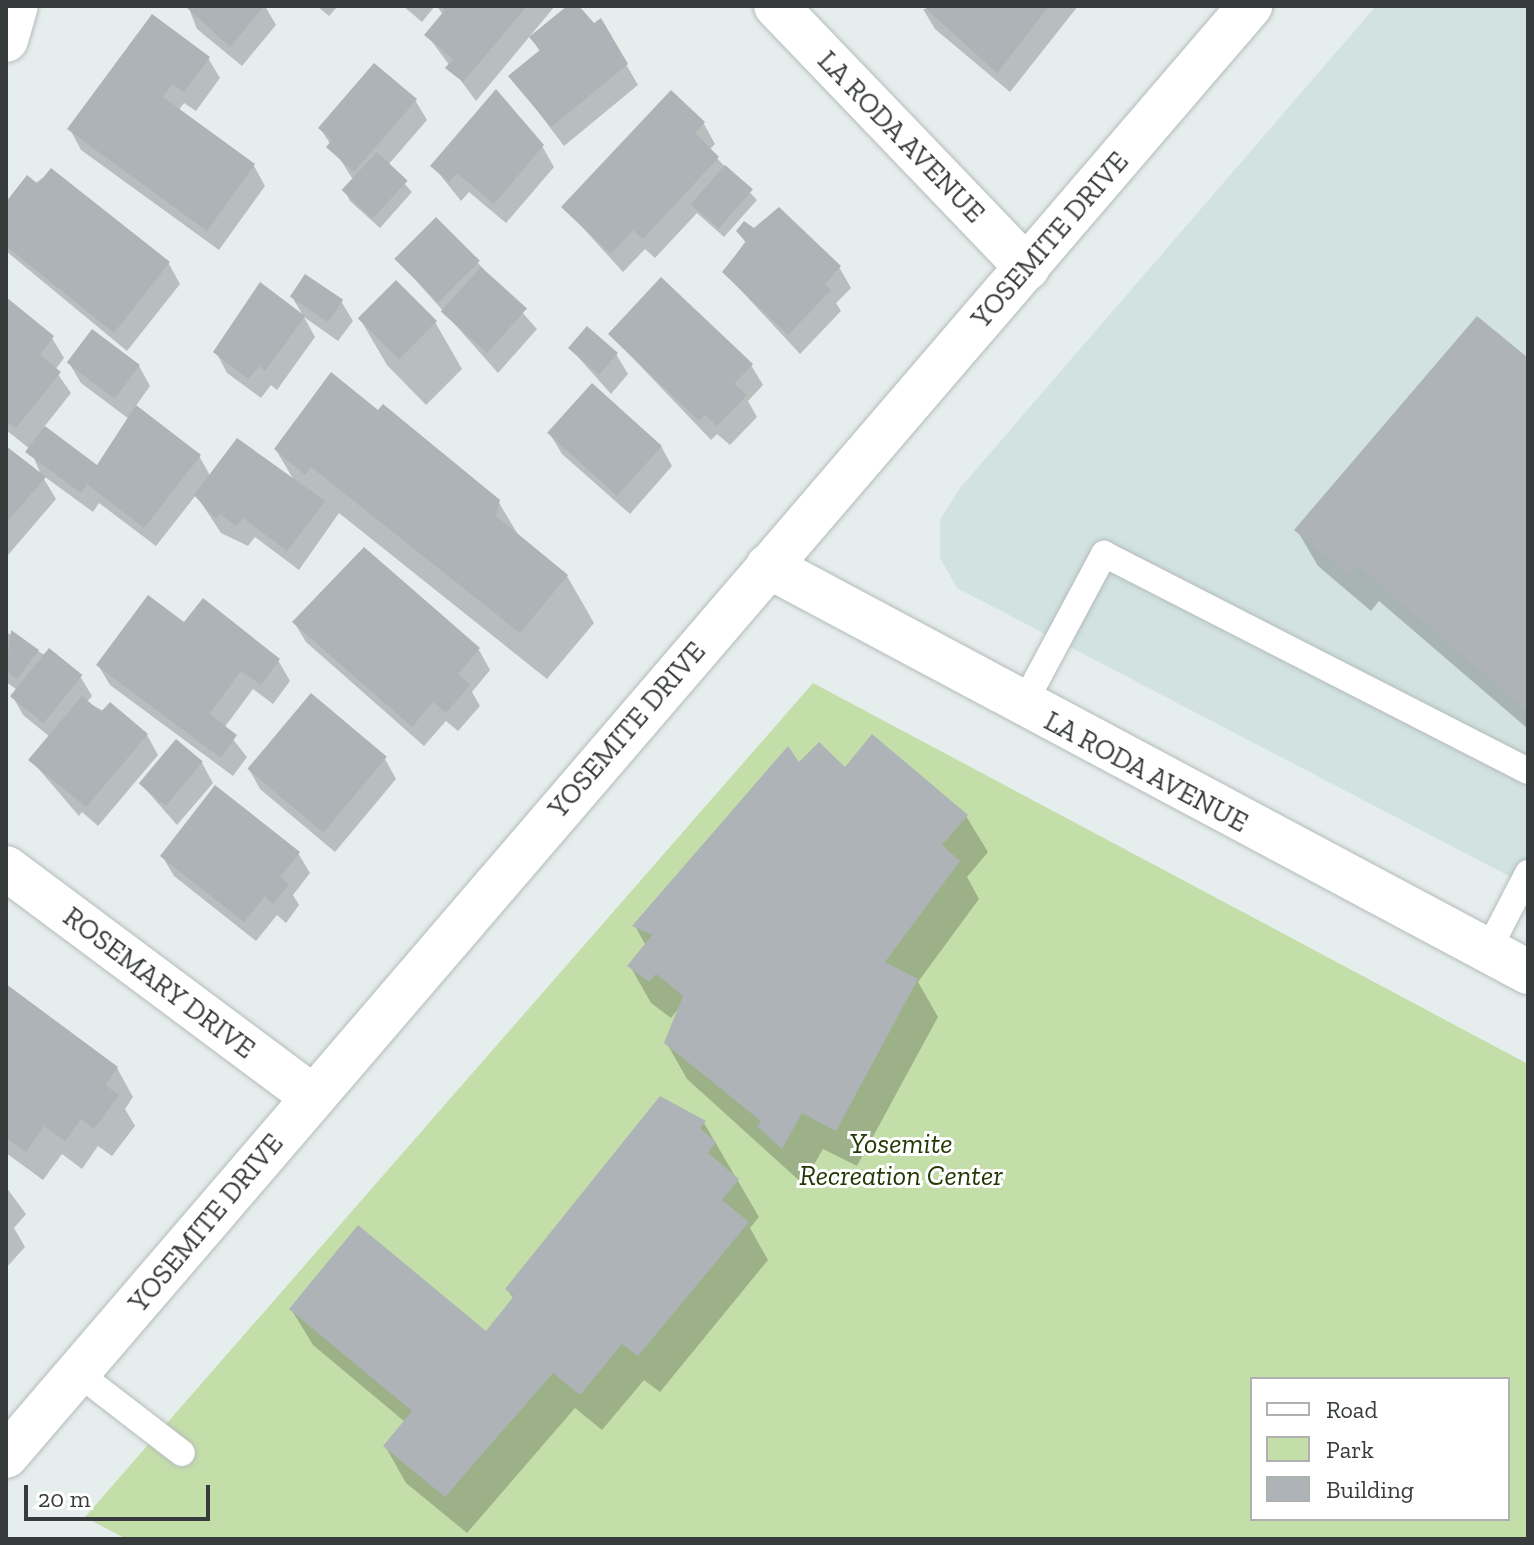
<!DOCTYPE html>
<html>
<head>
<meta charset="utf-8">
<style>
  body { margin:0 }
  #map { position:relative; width:1534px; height:1545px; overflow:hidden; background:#e6eeed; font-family:"Zilla Slab",serif }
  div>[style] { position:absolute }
  .built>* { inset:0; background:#d1e2e0 }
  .green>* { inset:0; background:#c4deaa }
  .shadow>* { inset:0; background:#0003 }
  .building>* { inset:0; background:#adb3b6; transform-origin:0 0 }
  .roads { filter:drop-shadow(0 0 2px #b4bbba) drop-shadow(0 0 2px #b4bbba) }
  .lane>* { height:26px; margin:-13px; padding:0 13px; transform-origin:13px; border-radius:13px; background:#fff }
  .street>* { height:44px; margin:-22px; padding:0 22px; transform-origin:22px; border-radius:22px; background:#fff }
  .secondary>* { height:44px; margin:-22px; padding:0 22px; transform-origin:22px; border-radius:22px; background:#fff }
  span { translate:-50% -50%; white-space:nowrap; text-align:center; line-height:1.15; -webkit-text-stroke:6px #fff; paint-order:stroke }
  .street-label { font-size:28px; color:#383b3b }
  .park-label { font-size:28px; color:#243805; font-style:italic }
  .frame { position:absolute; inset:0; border:8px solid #383b3b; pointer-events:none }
  .legend { position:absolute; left:1250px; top:1377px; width:260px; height:144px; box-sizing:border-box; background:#fff; border:2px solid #afb1b1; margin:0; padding:10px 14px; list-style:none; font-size:24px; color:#383b3b }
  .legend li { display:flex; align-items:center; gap:16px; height:40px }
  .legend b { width:40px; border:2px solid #afb1b1 }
  .scale { position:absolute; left:24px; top:1485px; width:186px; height:36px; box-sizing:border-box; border:4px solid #383b3b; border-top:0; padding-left:10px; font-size:24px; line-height:28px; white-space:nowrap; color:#383b3b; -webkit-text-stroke:6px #fff; paint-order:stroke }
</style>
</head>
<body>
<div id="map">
  <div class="built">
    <div style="clip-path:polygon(1376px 6px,1528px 6px,1528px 886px,957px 588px,940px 558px,940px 520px,960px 488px)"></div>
  </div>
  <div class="green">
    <div style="clip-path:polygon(evenodd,813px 683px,1528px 1064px,1528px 1539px,126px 1539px,85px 1517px,813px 683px,1252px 1379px,1508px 1379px,1508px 1519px,1252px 1519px,1252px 1379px)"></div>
  </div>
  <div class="shadow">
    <div style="clip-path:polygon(188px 6px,265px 6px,276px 25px,242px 66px,197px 29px)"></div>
    <div style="clip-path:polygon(317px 6px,338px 6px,329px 16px)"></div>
    <div style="clip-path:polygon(403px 6px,435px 6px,422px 22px)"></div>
    <div style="clip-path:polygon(437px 6px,555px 6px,476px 101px,427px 35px,443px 15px)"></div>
    <div style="clip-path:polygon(571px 6px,593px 26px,601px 21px,638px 85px,564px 146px,511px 76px,540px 52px,532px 38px)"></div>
    <div style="clip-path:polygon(1078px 6px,1010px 92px,935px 29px,923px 9px)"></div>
    <div style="clip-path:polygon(208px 58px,220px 78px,196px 111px,184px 103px,178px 111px,254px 166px,265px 186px,219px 250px,81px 150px,70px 129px)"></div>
    <div style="clip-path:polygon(671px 93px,704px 124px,715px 144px,709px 150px,757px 200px,724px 237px,697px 213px,655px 258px,645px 249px,623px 272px,564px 207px)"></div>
    <div style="clip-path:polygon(415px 100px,427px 120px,388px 165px,412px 192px,380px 228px,350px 201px,345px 191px,354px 181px,320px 128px)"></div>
    <div style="clip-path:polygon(542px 146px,554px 167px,506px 223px,469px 192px,461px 201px,433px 166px)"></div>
    <div style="clip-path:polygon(52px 171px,169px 264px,180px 284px,127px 351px,6px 251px,6px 205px)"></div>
    <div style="clip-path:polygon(754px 230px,839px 267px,851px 288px,836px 303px,841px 311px,800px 354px,724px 272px,745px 242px,739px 231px)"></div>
    <div style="clip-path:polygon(397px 259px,478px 263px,537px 329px,498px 373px)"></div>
    <div style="clip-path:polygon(292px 297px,341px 301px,353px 321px,338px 341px,304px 317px,315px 337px,277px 390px,271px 385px,261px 398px,227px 373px,216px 352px,304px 317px)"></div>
    <div style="clip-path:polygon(6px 300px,52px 338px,64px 358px,55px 370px,71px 393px,44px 427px,97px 468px,129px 419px,81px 383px,69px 363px,139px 366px,150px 386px,135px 407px,199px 456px,211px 477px,295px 482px,276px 450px,498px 501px,520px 538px,567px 576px,594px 623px,547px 679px,339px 513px,299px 570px,255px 537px,248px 546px,221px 533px,196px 495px,156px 546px,99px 503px,93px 512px,41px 474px,56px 499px,8px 555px,6px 449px,42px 477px,30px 449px,6px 430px)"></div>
    <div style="clip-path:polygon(360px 319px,435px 322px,462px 369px,426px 405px,387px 365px)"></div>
    <div style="clip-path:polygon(610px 334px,751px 365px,763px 385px,748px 401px,757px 417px,730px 445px,717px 434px,711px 440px)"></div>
    <div style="clip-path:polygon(570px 348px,616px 354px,628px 374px,611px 394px)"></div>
    <div style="clip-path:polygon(1528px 361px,1528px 729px,1379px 601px,1371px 611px,1318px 566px,1297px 530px)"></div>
    <div style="clip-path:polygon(550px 434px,661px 446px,672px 466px,630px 514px,562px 454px)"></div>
    <div style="clip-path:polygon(364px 550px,479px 650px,490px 670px,472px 692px,480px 706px,458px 731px,446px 721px,424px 746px,306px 642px,294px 622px)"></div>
    <div style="clip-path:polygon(185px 625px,278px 660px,290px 681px,273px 704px,253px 689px,224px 728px,247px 757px,233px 776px,110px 685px,98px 665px)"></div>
    <div style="clip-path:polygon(6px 632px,80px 676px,92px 696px,87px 702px,147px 735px,158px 755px,98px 826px,82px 812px,79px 816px,31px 760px,50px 737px,23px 715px,12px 695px,16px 689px,6px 682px)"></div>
    <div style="clip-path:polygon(311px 696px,385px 759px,396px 779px,335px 852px,260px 789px,249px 769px)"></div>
    <div style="clip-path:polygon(202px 763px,213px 783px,177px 825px,141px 784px)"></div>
    <div style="clip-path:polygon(798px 766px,845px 770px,966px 816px,988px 852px,967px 877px,979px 899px,918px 982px,938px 1017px,857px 1166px,823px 1149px,803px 1184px,687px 1079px,666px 1042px,679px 1008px,671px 1018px,651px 1003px,630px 966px,646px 946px,635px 926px)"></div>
    <div style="clip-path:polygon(298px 853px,310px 873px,293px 895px,299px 905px,286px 923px,277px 915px,256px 941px,174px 876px,162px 856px)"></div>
    <div style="clip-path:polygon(6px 987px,117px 1068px,133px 1097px,125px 1109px,135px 1126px,112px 1156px,98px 1146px,82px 1169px,62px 1154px,43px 1180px,6px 1153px)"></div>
    <div style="clip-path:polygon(704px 1123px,759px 1217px,750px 1228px,768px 1260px,660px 1392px,644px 1380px,602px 1430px,575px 1408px,467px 1533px,406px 1483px,385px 1446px,405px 1422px,313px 1345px,291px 1309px,486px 1334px,514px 1300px,507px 1289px)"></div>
    <div style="clip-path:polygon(6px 1187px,26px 1214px,14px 1228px,25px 1247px,6px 1268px)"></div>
  </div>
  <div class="building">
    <div style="clip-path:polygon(185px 6px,264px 6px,230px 47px)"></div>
    <div style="clip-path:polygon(440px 6px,527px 6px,463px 82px,445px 68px,453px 59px,424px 35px,445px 10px)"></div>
    <div style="clip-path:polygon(567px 6px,579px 6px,594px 23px,601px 18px,628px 64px,551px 127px,508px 76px,540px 50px,529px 37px)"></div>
    <div style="clip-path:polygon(923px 6px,1049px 6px,997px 73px)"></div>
    <div style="clip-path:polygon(152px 14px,210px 57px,184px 92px,172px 84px,163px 97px,255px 164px,207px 231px,67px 129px)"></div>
    <div style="clip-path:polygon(374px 63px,417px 99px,354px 172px,326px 147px,332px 140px,318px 128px)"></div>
    <div style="clip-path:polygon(496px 89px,544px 145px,494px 204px,457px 173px,449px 182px,430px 166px)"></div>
    <div style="clip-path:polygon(671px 90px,705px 122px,695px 133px,719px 157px,643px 239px,633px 230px,611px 254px,561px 207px)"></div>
    <div style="left:377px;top:152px;width:42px;height:52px;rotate:43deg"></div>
    <div style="left:725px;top:165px;width:37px;height:52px;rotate:41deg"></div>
    <div style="clip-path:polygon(51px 168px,170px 262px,114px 333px,6px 246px,6px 202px,27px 175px,38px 184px)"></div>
    <div style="clip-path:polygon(779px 207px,841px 266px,825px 284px,831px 290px,788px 335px,722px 272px,746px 242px,736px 231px,744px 221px,754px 228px)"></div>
    <div style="left:436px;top:217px;width:62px;height:59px;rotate:45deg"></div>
    <div style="left:481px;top:267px;width:62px;height:60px;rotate:42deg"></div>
    <div style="left:305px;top:274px;width:46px;height:27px;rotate:34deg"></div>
    <div style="clip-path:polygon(661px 277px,753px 364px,734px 384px,747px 395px,717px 426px,705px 415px,699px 421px,608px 334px)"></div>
    <div style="left:396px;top:280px;width:58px;height:54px;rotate:45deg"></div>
    <div style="clip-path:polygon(260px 282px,305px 316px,265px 371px,259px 366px,248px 379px,213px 352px)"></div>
    <div style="clip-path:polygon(6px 297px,54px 336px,40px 355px,61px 372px,16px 428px,6px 421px)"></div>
    <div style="clip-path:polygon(1477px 316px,1528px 358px,1528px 712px,1358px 566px,1349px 576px,1294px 530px)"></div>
    <div style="left:587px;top:326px;width:41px;height:29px;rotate:41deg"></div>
    <div style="left:92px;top:329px;width:60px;height:42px;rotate:37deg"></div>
    <div style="clip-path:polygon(331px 372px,378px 410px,383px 404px,500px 500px,496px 516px,568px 575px,520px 633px,311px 467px,305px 475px,274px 449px)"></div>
    <div style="left:592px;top:383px;width:94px;height:67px;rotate:42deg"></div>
    <div style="clip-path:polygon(136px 405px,201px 455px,144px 528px,87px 484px,81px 493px,25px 452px,45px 426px,97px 465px)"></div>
    <div style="clip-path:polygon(237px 438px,325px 501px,287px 551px,243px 518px,236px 526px,220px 514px,216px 519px,194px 495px)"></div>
    <div style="clip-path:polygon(6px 446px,46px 477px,6px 523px)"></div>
    <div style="clip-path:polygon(364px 547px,480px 648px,458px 674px,470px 685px,446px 713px,433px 702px,412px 727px,292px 622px)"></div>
    <div style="clip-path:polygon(148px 595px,184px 622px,203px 598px,280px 659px,261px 685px,241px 671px,209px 714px,237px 735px,221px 758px,96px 665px)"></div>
    <div style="clip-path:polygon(11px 630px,39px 650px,17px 679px,6px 671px)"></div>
    <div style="left:49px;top:648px;width:43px;height:62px;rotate:39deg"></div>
    <div style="left:311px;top:693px;width:99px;height:99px;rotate:40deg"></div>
    <div style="clip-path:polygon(82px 696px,101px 712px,110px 702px,148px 734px,86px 807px,28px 760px)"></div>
    <div style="clip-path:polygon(872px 734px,968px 815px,942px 845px,960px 861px,885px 962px,918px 979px,836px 1131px,802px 1113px,782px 1149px,757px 1126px,761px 1121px,664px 1043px,683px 996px,656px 974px,649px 982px,627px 966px,652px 935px,632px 926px,788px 746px,799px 762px,819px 742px,845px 767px)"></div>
    <div style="left:176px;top:739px;width:35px;height:58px;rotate:40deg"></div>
    <div style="clip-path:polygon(215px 785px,300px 852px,280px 877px,289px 884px,273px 904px,265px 896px,244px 922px,160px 856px)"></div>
    <div style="clip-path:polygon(6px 984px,118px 1067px,105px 1085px,119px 1095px,94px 1129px,81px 1119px,65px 1141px,44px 1126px,26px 1152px,6px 1138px)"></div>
    <div style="clip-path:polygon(660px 1096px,706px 1121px,700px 1128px,716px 1142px,708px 1153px,739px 1179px,722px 1200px,749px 1222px,638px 1356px,622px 1344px,580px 1395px,553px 1373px,445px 1497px,383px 1446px,412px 1411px,289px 1309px,358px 1225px,486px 1331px,514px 1296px,505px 1289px)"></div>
  </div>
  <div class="roads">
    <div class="lane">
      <div style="left:1022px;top:707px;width:174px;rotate:-61.8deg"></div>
      <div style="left:1104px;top:554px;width:476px;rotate:27.1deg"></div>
      <div style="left:1488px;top:950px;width:87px;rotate:-62.5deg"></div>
      <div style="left:78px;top:1373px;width:131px;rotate:37.6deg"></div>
    </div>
    <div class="street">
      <div style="left:776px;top:6px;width:363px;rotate:46.2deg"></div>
      <div style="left:6px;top:40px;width:35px;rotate:-74deg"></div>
      <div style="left:768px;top:566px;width:862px;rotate:28.11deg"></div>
      <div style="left:6px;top:868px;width:383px;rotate:36.7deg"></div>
    </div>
    <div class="secondary">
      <div style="left:6px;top:1456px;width:1911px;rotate:-49.37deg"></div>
    </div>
  </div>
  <div class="street-label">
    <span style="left:901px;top:137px;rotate:46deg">LA RODA AVENUE</span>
    <span style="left:1050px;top:240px;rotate:-49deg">YOSEMITE DRIVE</span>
    <span style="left:627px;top:730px;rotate:-49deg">YOSEMITE DRIVE</span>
    <span style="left:1146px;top:772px;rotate:28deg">LA RODA AVENUE</span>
    <span style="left:159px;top:983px;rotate:37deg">ROSEMARY DRIVE</span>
    <span style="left:206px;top:1223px;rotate:-50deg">YOSEMITE DRIVE</span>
  </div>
  <div class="park-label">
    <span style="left:901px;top:1160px">Yosemite<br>Recreation Center</span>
  </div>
  <div class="frame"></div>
  <ul class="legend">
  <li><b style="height:10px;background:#fff"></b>Road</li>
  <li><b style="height:22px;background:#c4deaa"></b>Park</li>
  <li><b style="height:22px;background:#adb3b6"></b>Building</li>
  </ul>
  <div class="scale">20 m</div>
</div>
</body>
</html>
